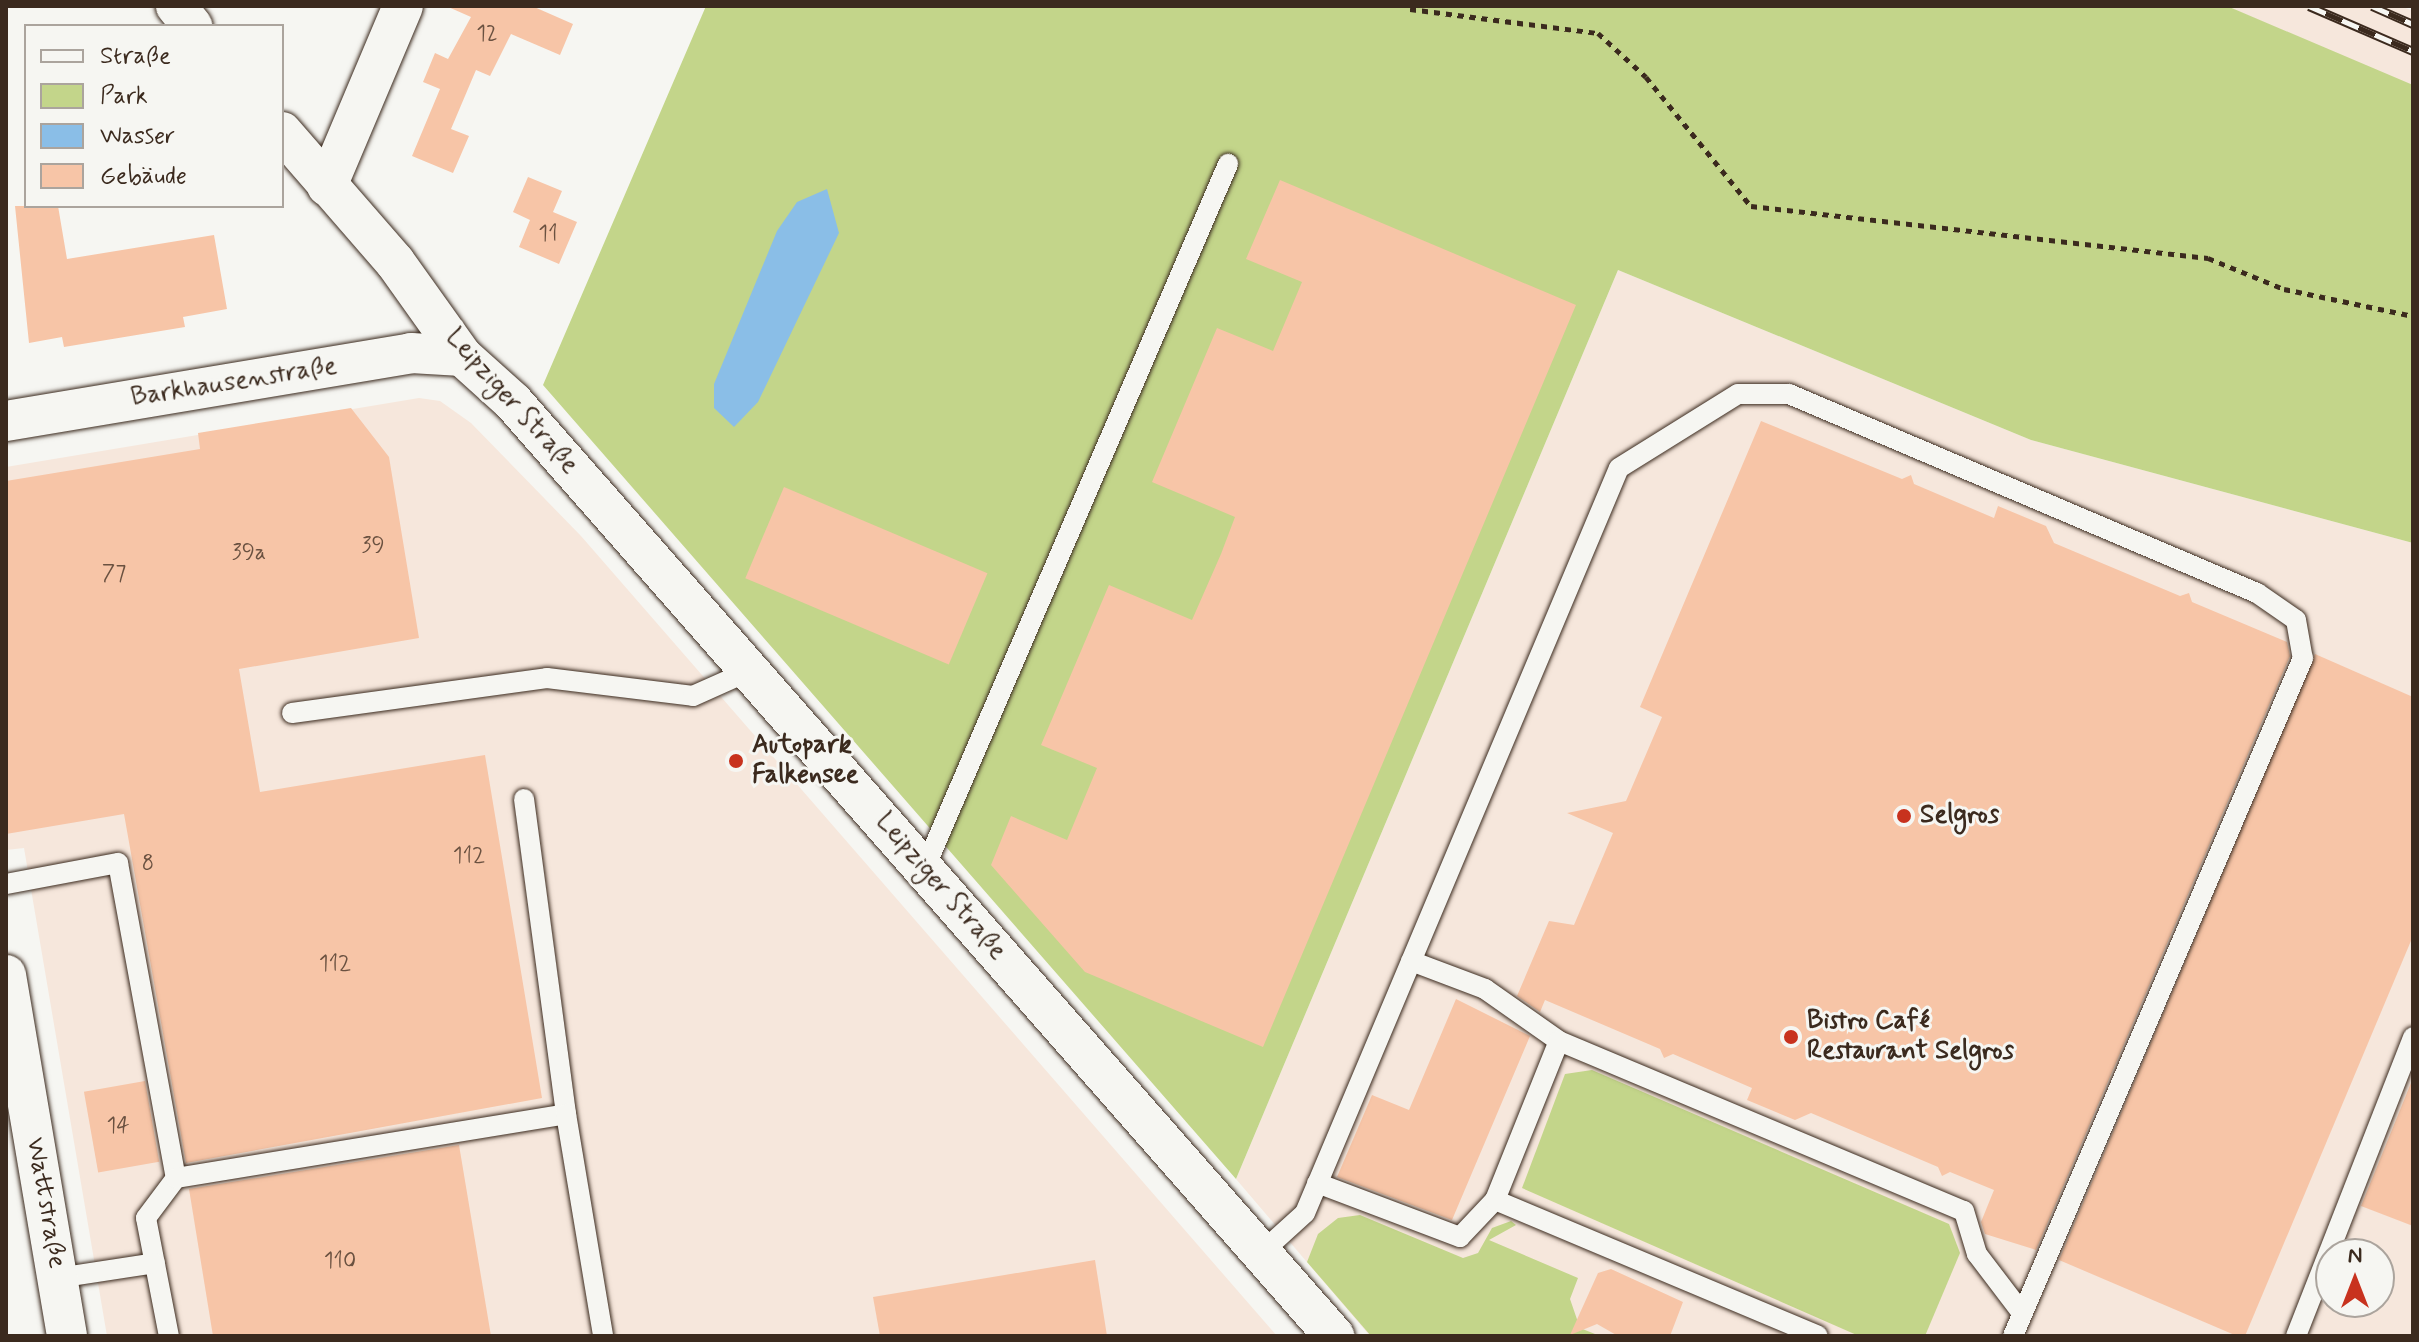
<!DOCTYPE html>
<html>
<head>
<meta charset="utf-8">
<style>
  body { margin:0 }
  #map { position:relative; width:2419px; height:1342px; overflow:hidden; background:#f6f6f2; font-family:Mynerve,sans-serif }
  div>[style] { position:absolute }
  .built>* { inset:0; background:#f6e7dc }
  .green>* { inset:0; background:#c3d58a }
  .water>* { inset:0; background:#8abee7 }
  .building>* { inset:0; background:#f7c5a7; transform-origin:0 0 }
  .path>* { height:5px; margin-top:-2.5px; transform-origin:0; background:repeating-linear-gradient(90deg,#3b2a1e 0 6px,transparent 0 12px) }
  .roads { filter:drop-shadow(0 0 2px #3b2a1e) drop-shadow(0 0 2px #3b2a1e) }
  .service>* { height:20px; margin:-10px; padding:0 10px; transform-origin:10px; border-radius:10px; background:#f6f6f2 }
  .minor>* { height:40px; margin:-20px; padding:0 20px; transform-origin:20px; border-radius:20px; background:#f6f6f2 }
  .rail>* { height:9px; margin-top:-4.5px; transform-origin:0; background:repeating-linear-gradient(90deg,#f6f6f2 0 18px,#3b2a1e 0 36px); box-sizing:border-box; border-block:2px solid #3b2a1e }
  .dots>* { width:22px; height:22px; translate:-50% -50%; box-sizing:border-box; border:4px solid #f6f6f2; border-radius:50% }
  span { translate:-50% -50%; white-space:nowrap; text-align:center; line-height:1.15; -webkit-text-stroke:6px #f6f6f2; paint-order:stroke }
  .number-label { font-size:22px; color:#6a5140 }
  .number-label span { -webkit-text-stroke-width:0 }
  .street-label { font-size:26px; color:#3b2a1e }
  .poi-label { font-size:26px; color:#3b2a1e; font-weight:700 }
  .left { translate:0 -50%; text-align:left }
  .frame { position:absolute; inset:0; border:8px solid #3b2a1e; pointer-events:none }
  .legend { position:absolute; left:24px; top:24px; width:260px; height:184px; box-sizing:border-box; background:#f6f6f2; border:2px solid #aba49d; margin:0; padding:10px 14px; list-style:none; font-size:24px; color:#3b2a1e }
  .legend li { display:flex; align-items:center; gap:16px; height:40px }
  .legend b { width:40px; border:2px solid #aba49d }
  .north { position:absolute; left:2315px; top:1238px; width:80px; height:80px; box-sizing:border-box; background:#f6f6f2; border:2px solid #aba49d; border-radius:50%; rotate:0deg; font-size:22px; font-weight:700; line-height:32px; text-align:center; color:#3b2a1e }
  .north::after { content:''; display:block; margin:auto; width:28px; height:36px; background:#c8321e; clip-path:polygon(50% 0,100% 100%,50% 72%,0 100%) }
</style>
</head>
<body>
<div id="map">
  <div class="built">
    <div style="clip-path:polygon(2226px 6px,2401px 6px,2413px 11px,2413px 86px)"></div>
    <div style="clip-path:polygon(evenodd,1618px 270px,2031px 440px,2413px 543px,2413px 1336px,1370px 1336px,1236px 1179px,1618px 270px,2331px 1254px,2379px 1254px,2379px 1302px,2331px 1302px,2331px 1254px)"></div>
    <div style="clip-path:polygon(419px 398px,440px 401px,471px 423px,581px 536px,1277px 1336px,107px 1336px,24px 848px,6px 850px,6px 467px)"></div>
  </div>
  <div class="green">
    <div style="clip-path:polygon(706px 6px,2227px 6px,2413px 85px,2413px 543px,2031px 440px,1618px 270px,1236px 1179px,543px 385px)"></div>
    <div style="clip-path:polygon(1592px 1070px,1949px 1224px,1960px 1253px,1925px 1336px,1859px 1336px,1522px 1188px,1565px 1074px)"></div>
    <div style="clip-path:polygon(1360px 1215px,1463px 1258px,1478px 1253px,1492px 1228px,1511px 1221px,1516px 1225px,1489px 1240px,1578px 1278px,1570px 1299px,1580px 1328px,1600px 1336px,1371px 1336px,1307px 1262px,1318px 1234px,1338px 1218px)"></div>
  </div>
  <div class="water">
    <div style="clip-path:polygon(827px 189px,839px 233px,758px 402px,734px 427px,714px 408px,714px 384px,777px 231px,797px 202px)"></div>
  </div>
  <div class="building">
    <div style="clip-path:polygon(446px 6px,532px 6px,573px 24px,560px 55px,511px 34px,490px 76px,476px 70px,451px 129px,469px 136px,453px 173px,412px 156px,440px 89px,423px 82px,435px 53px,448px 59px,471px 17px)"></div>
    <div style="clip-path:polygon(528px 177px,562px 191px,553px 212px,577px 222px,559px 264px,519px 247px,530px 220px,513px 212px)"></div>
    <div style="clip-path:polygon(1280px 180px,1576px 305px,1263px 1047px,1085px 972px,991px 865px,1011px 816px,1067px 840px,1097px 768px,1041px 745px,1109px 585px,1192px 620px,1221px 554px,1235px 517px,1152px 482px,1217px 328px,1273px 351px,1302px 282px,1246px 259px)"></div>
    <div style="clip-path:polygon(15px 206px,58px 206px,67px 259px,214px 235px,227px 309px,183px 317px,185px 327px,64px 347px,62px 337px,29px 343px)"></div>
    <div style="clip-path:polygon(351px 408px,389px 457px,419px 638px,239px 669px,260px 792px,485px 755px,542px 1098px,186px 1163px,124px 814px,6px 834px,6px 481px,200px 449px,198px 433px)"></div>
    <div style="clip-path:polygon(1761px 421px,1902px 479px,1911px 475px,1914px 484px,1994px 518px,1998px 506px,2046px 526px,2054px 543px,2180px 596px,2189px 593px,2192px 602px,2287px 642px,2290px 656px,2036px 1250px,1985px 1234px,1981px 1222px,1994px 1190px,1950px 1172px,1942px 1176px,1938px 1167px,1811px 1113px,1795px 1120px,1747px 1100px,1752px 1088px,1673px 1054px,1664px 1058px,1660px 1049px,1545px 1000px,1540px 1012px,1517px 996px,1549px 921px,1574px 925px,1613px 833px,1567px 813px,1626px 801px,1662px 717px,1640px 707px)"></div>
    <div style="left:784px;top:487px;width:221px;height:99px;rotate:23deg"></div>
    <div style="clip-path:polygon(2315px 654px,2413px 697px,2413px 936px,2245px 1336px,2237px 1336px,2059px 1260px)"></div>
    <div style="clip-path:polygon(1456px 999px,1530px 1036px,1452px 1220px,1337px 1177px,1372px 1095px,1409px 1110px)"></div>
    <div style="clip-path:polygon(2413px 1078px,2413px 1226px,2361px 1206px)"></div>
    <div style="left:145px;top:1081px;width:82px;height:62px;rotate:80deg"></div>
    <div style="clip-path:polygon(459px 1145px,491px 1336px,213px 1336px,189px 1189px)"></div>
    <div style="clip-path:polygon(1095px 1260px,1107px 1336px,880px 1336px,873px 1297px)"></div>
    <div style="clip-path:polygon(1611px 1269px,1683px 1302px,1670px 1336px,1618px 1336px,1597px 1324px,1570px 1335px,1598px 1273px)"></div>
  </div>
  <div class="path">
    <div style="left:1410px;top:9px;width:190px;rotate:7.3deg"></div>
    <div style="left:1598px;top:33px;width:65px;rotate:42.5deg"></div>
    <div style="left:1646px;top:77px;width:166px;rotate:50.9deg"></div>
    <div style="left:1751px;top:206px;width:460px;rotate:6.5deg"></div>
    <div style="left:2208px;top:258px;width:82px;rotate:22.2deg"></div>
    <div style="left:2284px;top:289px;width:132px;rotate:11.8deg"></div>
  </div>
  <div class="roads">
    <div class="service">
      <div style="left:292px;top:713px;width:257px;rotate:-7.8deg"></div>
      <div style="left:547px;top:678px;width:147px;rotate:7deg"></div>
      <div style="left:693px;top:696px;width:61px;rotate:-24.1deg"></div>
      <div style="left:524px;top:799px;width:318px;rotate:82.4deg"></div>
      <div style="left:924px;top:870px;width:769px;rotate:-66.7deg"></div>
      <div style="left:6px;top:884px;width:114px;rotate:-10.6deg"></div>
      <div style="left:118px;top:863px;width:320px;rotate:79.6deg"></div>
      <div style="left:176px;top:1178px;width:50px;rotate:126.9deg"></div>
      <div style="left:146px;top:1218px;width:120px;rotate:79deg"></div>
      <div style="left:1411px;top:961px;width:79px;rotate:20.7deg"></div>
      <div style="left:1485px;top:989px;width:90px;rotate:35.1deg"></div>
      <div style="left:1559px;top:1041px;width:439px;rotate:22.8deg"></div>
      <div style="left:1964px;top:1211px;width:45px;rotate:73.2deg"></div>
      <div style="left:1977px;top:1254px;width:74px;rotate:52.7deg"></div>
      <div style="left:176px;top:1178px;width:395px;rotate:-9.3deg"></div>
      <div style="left:566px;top:1114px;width:225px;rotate:80.5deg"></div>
      <div style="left:1317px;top:1183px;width:153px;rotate:20.7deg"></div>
      <div style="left:1460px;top:1237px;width:51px;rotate:-46.6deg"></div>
      <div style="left:1495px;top:1200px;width:350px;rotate:22.8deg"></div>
      <div style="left:1495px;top:1200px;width:171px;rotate:-68.1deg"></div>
      <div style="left:1261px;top:1253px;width:59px;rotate:-42.3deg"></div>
      <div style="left:1305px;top:1213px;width:808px;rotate:-67.15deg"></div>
      <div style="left:1619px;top:468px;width:140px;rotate:-31.9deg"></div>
      <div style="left:1738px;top:394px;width:51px"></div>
      <div style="left:1789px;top:394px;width:509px;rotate:23.04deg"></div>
      <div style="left:2257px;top:593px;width:47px;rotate:34.7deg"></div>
      <div style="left:2296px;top:620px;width:39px;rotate:80deg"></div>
      <div style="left:2303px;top:658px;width:737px;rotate:113.16deg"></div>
      <div style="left:57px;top:1278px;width:99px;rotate:-8.7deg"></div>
      <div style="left:2296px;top:1336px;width:321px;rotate:-68.6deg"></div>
    </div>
    <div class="minor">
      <div style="left:176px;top:6px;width:26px;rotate:51deg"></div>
      <div style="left:282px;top:132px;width:172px;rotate:49deg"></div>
      <div style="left:395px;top:262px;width:115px;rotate:54.5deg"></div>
      <div style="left:462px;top:356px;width:69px;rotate:42deg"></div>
      <div style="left:513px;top:402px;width:1244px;rotate:48.68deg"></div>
      <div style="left:327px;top:186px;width:195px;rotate:-67.1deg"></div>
      <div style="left:6px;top:421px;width:411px;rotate:-9.5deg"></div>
      <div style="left:411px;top:353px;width:51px;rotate:3.4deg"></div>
      <div style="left:6px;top:975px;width:366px;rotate:80.4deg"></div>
    </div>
  </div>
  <div class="rail">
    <div style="left:2309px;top:6px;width:113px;rotate:23.4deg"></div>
    <div style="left:2372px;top:6px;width:45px;rotate:23.7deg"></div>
  </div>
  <div class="dots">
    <div style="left:736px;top:761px;background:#c8321e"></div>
    <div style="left:1904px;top:816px;background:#c8321e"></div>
    <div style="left:1791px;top:1037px;background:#c8321e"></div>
  </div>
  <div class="number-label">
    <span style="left:487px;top:35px">12</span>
    <span style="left:548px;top:235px">11</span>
    <span style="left:373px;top:547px">39</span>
    <span style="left:249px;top:554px">39a</span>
    <span style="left:114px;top:575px">77</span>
    <span style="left:469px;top:857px">112</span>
    <span style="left:148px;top:865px">8</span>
    <span style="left:335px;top:965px">112</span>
    <span style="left:118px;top:1127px">14</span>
    <span style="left:340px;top:1262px">110</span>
  </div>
  <div class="street-label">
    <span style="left:234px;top:383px;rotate:-9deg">Barkhausenstraße</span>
    <span style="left:511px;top:402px;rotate:48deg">Leipziger Straße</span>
    <span style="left:940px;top:887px;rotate:49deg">Leipziger Straße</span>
    <span style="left:45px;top:1203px;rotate:80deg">Wattstraße</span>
  </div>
  <div class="poi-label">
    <span class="left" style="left:752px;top:761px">Autopark<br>Falkensee</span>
    <span class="left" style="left:1920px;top:816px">Selgros</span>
    <span class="left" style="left:1807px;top:1037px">Bistro Café<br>Restaurant Selgros</span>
  </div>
  <div class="frame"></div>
  <ul class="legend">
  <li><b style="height:10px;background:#f6f6f2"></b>Straße</li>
  <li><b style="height:22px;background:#c3d58a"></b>Park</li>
  <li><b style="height:22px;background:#8abee7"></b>Wasser</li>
  <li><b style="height:22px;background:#f7c5a7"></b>Gebäude</li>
  </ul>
  <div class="north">N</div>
</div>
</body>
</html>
